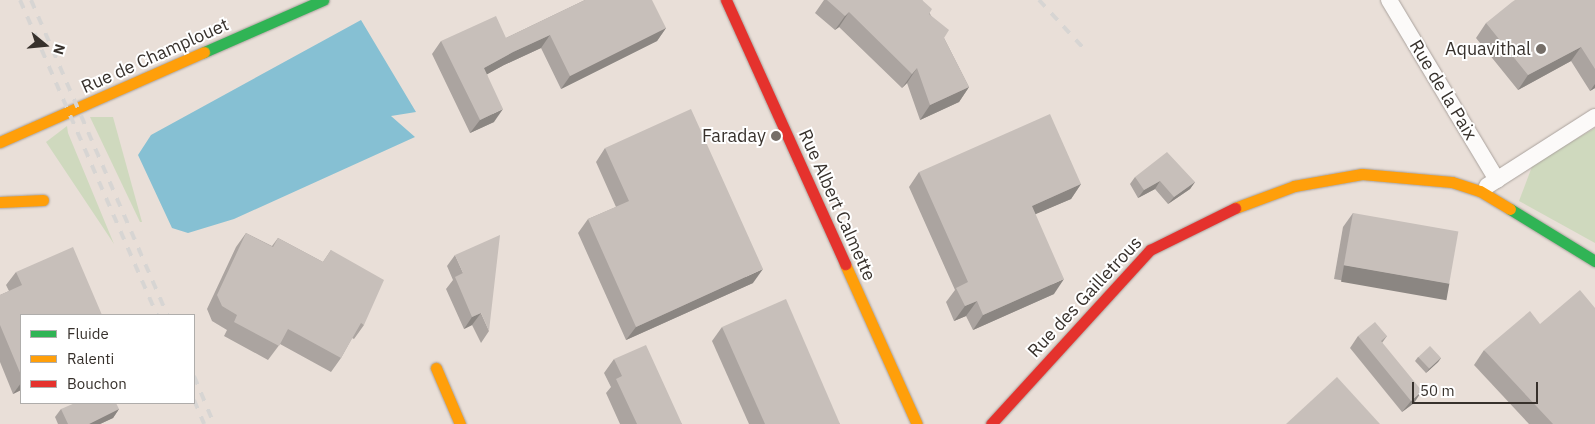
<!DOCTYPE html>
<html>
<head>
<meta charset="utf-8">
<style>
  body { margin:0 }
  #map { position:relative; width:1595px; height:424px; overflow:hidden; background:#e9dfd8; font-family:"IBM Plex Sans",sans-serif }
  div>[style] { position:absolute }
  .green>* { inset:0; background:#cfd9be }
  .water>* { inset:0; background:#86c0d3 }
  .roads { filter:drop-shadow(0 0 1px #aaa29d) drop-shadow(0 0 1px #aaa29d) }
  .street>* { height:16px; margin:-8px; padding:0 8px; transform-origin:8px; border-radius:8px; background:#fcfaf9 }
  .fast>* { height:11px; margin:-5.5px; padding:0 5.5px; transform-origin:5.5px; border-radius:5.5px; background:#30b455 }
  .slow>* { height:11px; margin:-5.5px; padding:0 5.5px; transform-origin:5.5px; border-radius:5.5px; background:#ff9f0a }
  .jam>* { height:11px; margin:-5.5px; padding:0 5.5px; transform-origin:5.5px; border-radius:5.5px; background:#e5322d }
  .rail>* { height:4px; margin-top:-2px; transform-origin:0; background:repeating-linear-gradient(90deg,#d7d5d3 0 9px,transparent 0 18px) }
  .wall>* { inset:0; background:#aba4a0 }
  .shaded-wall>* { inset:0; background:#8b8682; transform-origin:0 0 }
  .building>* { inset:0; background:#c7bfba; transform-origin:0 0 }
  .dots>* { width:14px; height:14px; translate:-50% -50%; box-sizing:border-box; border:2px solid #fff; border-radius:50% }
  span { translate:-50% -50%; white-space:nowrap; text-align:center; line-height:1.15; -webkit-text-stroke:4px #fff; paint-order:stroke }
  .poi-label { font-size:18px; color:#37312c }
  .right { translate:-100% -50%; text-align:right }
  .street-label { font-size:18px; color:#37312c }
  .legend { position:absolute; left:20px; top:314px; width:175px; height:90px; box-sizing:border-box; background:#fff; border:1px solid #afadab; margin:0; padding:6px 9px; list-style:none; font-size:15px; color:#37312c }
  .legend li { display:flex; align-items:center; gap:10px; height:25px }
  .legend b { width:25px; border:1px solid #afadab }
  .north { position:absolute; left:20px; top:20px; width:50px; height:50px; -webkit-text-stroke:4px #fff; paint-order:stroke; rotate:107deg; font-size:14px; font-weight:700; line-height:20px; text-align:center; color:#37312c }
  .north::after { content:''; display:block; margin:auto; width:18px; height:22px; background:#37312c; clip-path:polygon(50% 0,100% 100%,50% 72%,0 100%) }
  .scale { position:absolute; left:1412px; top:382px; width:126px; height:22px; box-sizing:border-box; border:2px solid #37312c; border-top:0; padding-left:6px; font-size:15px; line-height:18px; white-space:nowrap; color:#37312c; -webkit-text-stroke:4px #fff; paint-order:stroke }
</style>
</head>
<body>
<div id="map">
  <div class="green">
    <div style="clip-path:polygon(90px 117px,113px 117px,142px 222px,140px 222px)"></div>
    <div style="clip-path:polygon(67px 126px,68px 133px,114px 244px,46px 142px)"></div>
    <div style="clip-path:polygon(1595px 128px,1595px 243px,1519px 201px,1533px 164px)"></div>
  </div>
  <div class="water">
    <div style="clip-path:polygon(361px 20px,416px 112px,391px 116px,415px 137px,234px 219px,188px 233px,172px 228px,138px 155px,151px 135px)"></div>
  </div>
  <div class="roads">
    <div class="street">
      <div style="left:1389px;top:0;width:210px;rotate:59deg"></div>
      <div style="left:1487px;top:186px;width:128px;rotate:-32.6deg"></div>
    </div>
    <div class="fast">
      <div style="left:204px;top:52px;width:130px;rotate:-23.6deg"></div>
      <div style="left:1510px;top:209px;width:100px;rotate:31.5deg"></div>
    </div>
    <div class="slow">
      <div style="left:0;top:142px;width:223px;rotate:-23.8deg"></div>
      <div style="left:0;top:202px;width:43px;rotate:-2.7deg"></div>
      <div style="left:1235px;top:208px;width:63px;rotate:-20.4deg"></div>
      <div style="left:1294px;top:186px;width:69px;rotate:-10deg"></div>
      <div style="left:1362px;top:174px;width:90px;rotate:5.1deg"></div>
      <div style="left:1452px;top:182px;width:29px;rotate:18deg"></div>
      <div style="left:1480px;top:191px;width:35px;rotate:31deg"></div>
      <div style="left:845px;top:264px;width:175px;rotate:65.8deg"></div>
      <div style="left:436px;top:368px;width:61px;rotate:66.8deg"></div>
    </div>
    <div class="jam">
      <div style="left:726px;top:0;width:290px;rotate:65.7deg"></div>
      <div style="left:991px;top:424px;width:236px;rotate:-47.6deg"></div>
      <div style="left:1150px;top:250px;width:95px;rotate:-26.3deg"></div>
    </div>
  </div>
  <div class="rail">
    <div style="left:20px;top:0;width:344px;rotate:66.5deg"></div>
    <div style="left:31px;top:0;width:343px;rotate:66.6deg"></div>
    <div style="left:1039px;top:0;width:71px;rotate:47.3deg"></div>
    <div style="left:194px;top:376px;width:52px;rotate:67.4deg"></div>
    <div style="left:194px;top:400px;width:26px;rotate:67deg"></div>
  </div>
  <div class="wall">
    <div style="clip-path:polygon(585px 0,666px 28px,657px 41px,561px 89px,541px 48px,504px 65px,487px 74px,494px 122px,470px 133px,432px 54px,441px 41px,506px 38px)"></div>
    <div style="clip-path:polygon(824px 0,922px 0,944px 38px,969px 87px,959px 102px,920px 120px,907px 83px,902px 88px,839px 27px,835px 30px,815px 13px)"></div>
    <div style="clip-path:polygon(1595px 0,1595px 88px,1590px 91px,1571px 61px,1518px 90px,1476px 38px,1486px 23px)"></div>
    <div style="clip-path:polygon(605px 148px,753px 283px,626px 340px,578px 233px,588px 219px,616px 207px,596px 162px)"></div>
    <div style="clip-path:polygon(919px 172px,1081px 184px,1071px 199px,1035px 214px,1054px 294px,973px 330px,966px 316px,954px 321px,946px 302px,955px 290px,909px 187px)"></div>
    <div style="clip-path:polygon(1135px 177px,1195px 182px,1190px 189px,1168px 204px,1155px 189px,1138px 198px,1130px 184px)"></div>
    <div style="clip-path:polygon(1353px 213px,1449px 283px,1439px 297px,1334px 279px,1343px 227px)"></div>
    <div style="clip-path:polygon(246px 233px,272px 246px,278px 238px,323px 262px,331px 250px,364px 325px,354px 339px,352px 338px,341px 358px,331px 372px,280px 344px,268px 360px,224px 336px,227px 330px,212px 321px,207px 309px,236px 247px)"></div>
    <div style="clip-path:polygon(455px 255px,489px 331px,481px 343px,472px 325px,464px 329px,446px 289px,453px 280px,447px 266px)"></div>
    <div style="clip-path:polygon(16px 272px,102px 315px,21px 315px,21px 390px,13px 394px,0 362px,0 295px,9px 291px,6px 285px)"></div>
    <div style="clip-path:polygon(722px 327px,840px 424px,749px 424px,712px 341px)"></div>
    <div style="clip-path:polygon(1358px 336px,1387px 336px,1382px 343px,1414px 403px,1402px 412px,1350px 348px)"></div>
    <div style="clip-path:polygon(1484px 350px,1595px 424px,1529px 424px,1474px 365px)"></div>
    <div style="clip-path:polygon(1418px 357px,1441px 358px,1438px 362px,1426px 373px,1415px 361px)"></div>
    <div style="clip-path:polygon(614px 359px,682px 424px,620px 424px,606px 393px,611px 387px,604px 373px)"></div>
    <div style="clip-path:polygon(61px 409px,119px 409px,113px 418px,100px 424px,58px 424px,55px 417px)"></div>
  </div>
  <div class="shaded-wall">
    <div style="clip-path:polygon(849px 12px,839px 27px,835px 30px,845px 16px)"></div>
    <div style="clip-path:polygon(666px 28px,657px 41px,561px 89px,570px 76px)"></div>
    <div style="clip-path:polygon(550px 35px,541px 48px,504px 65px,475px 81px,484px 68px,513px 52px)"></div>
    <div style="clip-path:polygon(1581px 47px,1571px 61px,1518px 90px,1528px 75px)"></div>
    <div style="clip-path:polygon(917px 68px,907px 83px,902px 88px,912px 74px)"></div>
    <div style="clip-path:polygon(1595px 84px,1595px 88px,1590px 91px)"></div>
    <div style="clip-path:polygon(969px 87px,959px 102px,920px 120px,930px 105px)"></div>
    <div style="clip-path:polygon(503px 109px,494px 122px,470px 133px,480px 120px)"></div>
    <div style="clip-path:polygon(1160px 181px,1155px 189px,1138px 198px,1144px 190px)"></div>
    <div style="clip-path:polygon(1195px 182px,1190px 189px,1168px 204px,1174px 197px)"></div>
    <div style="clip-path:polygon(1081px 184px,1071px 199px,1022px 220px,1032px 206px)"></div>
    <div style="left:1344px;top:265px;width:107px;height:17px;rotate:10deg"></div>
    <div style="clip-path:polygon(763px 269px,753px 283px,626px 340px,636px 327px)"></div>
    <div style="clip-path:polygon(1064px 279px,1054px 294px,973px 330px,983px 315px)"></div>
    <div style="clip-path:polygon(977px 301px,966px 316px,954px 321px,965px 306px)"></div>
    <div style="clip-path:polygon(481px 313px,472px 325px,464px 329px,472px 317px)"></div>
    <div style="clip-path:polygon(1441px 358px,1438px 362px,1426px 373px,1429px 369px)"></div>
    <div style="clip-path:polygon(21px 383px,21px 390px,13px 394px)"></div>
    <div style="clip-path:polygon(1422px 391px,1414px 403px,1402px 412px,1411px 401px)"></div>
    <div style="clip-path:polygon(119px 409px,113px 418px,100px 424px,89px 424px)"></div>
  </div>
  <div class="building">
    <div style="clip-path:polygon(585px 0,652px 0,666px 28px,570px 76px,550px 35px,513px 52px,484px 68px,503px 109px,480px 120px,441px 41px,496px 16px,506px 38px)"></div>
    <div style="clip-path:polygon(827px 0,922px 0,932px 9px,929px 14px,949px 30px,944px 38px,969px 87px,930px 105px,917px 68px,912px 74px,849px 12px,845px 16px)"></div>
    <div style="clip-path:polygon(1515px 0,1595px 0,1595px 69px,1581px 47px,1528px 75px,1486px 23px,1512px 2px)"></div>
    <div style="clip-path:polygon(691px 109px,763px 269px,636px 327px,588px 219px,629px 201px,605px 148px)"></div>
    <div style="clip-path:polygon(1050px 114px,1081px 184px,1032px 206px,1064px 279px,983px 315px,977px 301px,965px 306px,956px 288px,968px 282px,919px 172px)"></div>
    <div style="clip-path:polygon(1167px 152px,1195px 182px,1174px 197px,1160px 181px,1144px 190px,1135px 177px)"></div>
    <div style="left:1353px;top:213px;width:107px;height:53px;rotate:10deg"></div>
    <div style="clip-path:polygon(246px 233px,273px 247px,278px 238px,323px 262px,331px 250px,384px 280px,364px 325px,361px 323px,341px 358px,288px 329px,279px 346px,234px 322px,237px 315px,222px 306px,217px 295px)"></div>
    <div style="clip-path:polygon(500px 235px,489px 331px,481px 313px,472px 317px,455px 277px,463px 273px,455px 255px)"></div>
    <div style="clip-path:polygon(73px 247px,102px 315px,21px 315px,21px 375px,0 325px,0 295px,22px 285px,16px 272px)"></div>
    <div style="clip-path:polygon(1580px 290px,1595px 308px,1595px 424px,1553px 424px,1484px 350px,1530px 311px,1540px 324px)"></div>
    <div style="clip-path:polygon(786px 299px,840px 424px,765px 424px,722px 327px)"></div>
    <div style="clip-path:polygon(1375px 322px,1387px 336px,1381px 341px,1422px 391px,1411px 401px,1358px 336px)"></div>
    <div style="clip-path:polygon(646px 345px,682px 424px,637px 424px,616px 379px,622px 376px,614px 359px)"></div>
    <div style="left:1430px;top:346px;width:16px;height:16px;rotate:47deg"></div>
    <div style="clip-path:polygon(1337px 377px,1380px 424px,1286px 424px)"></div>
    <div style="clip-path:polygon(75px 403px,116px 403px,119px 409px,89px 424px,68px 424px,61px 409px)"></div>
  </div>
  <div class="dots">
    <div style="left:1541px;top:49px;background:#756e68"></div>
    <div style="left:776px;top:136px;background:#756e68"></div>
  </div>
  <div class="poi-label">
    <span class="right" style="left:1531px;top:49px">Aquavithal</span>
    <span class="right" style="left:766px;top:136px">Faraday</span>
  </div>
  <div class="street-label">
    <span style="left:155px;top:56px;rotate:-24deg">Rue de Champlouet</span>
    <span style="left:1443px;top:90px;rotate:59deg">Rue de la Paix</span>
    <span style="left:837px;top:205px;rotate:66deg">Rue Albert Calmette</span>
    <span style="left:1085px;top:297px;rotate:-47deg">Rue des Gailletrous</span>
  </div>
  <ul class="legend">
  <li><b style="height:6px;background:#30b455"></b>Fluide</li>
  <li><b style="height:6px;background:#ff9f0a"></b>Ralenti</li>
  <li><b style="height:6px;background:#e5322d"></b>Bouchon</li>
  </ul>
  <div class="north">N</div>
  <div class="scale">50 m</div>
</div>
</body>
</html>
